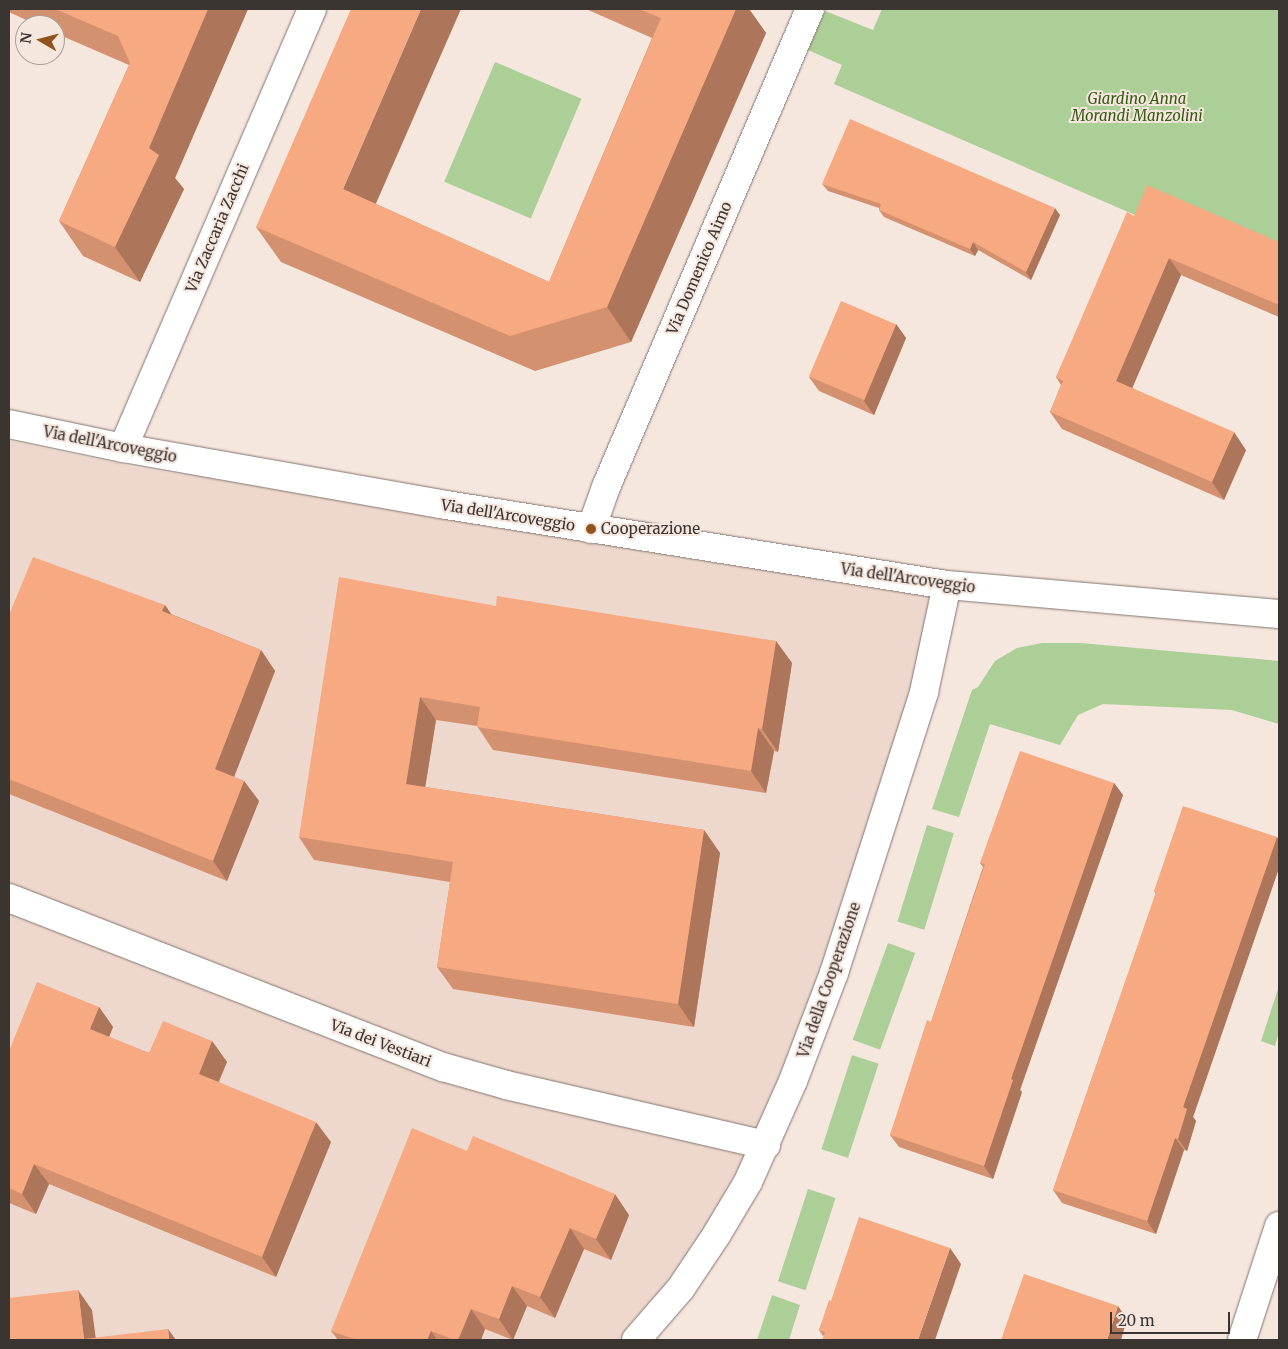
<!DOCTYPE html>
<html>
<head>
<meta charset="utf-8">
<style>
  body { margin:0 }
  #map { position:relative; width:1288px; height:1349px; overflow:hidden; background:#f5e6de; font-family:Merriweather,serif }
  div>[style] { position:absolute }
  .built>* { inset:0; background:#eed8cd }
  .green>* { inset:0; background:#acce97; transform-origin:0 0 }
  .roads { filter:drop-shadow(0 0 1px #82756e) drop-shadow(0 0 1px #82756e) }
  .street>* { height:28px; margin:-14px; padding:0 14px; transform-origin:14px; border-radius:14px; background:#fff }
  .secondary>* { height:28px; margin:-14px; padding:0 14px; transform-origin:14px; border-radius:14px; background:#fff }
  .wall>* { inset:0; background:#d4916f }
  .shaded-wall>* { inset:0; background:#ad765a }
  .building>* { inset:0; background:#f7a981; transform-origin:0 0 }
  .dots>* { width:14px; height:14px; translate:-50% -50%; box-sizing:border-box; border:2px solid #f5e6de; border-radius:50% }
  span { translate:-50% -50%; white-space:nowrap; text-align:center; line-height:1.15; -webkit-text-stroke:4px #f5e6de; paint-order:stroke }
  .park-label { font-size:15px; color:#345b12; font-style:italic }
  .street-label { font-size:15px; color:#3b3532 }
  .poi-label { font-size:15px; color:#3b3532 }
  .left { translate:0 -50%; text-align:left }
  .frame { position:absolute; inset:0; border:10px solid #3b3532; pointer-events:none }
  .north { position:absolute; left:15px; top:15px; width:50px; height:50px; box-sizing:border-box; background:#f5e6de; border:1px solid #ab9f99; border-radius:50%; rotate:278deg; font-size:14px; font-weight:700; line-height:20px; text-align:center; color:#3b3532 }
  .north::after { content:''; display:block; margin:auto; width:18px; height:22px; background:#92521b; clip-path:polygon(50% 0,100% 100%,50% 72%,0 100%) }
  .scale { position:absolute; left:1110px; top:1312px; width:120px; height:22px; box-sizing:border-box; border:2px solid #3b3532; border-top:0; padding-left:6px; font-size:15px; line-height:18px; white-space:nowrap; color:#3b3532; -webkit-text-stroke:4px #f5e6de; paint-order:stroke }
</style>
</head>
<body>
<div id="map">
  <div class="built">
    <div style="clip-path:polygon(9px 441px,139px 468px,947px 585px,766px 1145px,636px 1340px,9px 1340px)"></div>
  </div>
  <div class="green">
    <div style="clip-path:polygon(882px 9px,1279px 9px,1279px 254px,1151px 222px,834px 84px,842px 65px,808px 50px,825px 11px,873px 30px)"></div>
    <div style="left:495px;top:62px;width:94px;height:130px;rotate:23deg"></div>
    <div style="clip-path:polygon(1042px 643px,1081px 643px,1279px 661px,1279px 724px,1232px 710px,1103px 704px,1078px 715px,1060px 745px,990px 724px,959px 817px,932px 809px,972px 690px,978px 687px,995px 661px,1017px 648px)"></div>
    <div style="left:927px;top:825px;width:28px;height:101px;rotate:17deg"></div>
    <div style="left:888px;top:943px;width:29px;height:103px;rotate:20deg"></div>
    <div style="clip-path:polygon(1279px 986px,1279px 1032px,1275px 1046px,1261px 1041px)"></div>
    <div style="left:852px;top:1055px;width:28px;height:99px;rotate:18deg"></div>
    <div style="left:808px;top:1189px;width:29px;height:97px;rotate:18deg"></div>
    <div style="clip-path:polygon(772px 1295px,800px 1305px,789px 1340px,757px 1340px)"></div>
  </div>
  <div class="roads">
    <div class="street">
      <div style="left:123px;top:448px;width:478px;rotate:-66.7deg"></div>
      <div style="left:591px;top:529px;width:45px;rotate:-70.3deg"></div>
      <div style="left:606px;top:487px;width:520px;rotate:-66.89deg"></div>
      <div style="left:9px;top:898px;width:466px;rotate:21.3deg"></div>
      <div style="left:443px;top:1067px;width:66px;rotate:15.9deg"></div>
      <div style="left:506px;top:1085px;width:267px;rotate:13deg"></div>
      <div style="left:636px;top:1340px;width:69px;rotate:-49.1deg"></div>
      <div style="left:681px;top:1288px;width:65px;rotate:-56.3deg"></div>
      <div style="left:717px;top:1234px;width:61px;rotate:-59.2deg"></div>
      <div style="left:748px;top:1182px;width:111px;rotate:-66deg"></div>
      <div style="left:793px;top:1081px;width:116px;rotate:-69.2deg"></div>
      <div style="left:834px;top:973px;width:295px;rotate:-72.2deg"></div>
      <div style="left:924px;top:692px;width:109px;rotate:-77.9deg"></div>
      <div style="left:1242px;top:1340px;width:120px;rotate:-72deg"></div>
    </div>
    <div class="secondary">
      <div style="left:9px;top:424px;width:116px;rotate:11.9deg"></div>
      <div style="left:123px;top:448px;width:322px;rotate:10deg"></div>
      <div style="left:440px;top:504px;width:513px;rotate:9.08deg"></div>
      <div style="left:947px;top:585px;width:333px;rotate:5deg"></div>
    </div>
  </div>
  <div class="wall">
    <div style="clip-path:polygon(9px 9px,248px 9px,175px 178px,184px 189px,140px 282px,83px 256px,59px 221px,129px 65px,55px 33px,55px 25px,37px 25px,9px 12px)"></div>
    <div style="clip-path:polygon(586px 9px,749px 9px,766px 33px,631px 342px,535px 371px,281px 262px,256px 227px,376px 204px,549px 282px,652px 38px)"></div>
    <div style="clip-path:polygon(822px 184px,1060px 215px,1031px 280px,978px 250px,975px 256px,884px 217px,879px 210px,879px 208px,828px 191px)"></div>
    <div style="clip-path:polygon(1134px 216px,1279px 242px,1279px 317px,1181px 275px,1132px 388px,1246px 450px,1224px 500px,1062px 429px,1050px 412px,1061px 385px,1056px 377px)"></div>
    <div style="clip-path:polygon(896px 324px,906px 338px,874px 415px,819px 391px,809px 377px)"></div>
    <div style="clip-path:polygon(165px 605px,171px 614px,261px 650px,275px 671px,234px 777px,244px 781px,259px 801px,227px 881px,9px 794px,9px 615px)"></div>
    <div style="clip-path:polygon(496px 606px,776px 641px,792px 663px,778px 752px,774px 751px,766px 793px,493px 750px,477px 726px,436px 720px,425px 787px,704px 830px,720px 853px,694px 1027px,453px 989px,437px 967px,450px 882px,314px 860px,299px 837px)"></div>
    <div style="clip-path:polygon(1114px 783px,1123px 795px,1020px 1090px,1022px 1092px,993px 1179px,899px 1147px,890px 1135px,931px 1022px,983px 867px,980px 863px)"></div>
    <div style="clip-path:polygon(1277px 837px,1279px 841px,1279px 868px,1193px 1117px,1196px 1121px,1187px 1151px,1184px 1150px,1156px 1234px,1062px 1203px,1053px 1190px,1156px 894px,1154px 891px)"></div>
    <div style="clip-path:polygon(99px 1007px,113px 1027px,109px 1037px,149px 1053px,212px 1041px,227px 1062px,219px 1082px,331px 1142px,276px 1277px,49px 1184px,36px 1214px,9px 1203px,9px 1051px)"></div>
    <div style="clip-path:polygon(467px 1151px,629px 1215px,611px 1260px,584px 1249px,555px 1318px,527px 1306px,513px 1340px,485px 1329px,481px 1340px,338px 1340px,331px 1331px)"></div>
    <div style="clip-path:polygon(961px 1264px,823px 1336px,819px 1330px,831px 1301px)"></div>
  </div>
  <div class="shaded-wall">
    <div style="clip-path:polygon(208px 9px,248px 9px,175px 178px,184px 189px,140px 282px,115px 247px,149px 148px)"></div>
    <div style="clip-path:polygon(421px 9px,461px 9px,367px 224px,343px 189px)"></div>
    <div style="clip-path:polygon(736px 9px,749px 9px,766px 33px,631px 342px,607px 307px)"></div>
    <div style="clip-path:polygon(1055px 208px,1060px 215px,1031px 280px,1026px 272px)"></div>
    <div style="clip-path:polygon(973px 242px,978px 250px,975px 256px,970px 249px)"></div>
    <div style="clip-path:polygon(1169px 258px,1181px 275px,1128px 398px,1116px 381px)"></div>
    <div style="clip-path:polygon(896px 324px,906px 338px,874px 415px,864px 401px)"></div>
    <div style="clip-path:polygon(1234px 432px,1246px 450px,1224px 500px,1212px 482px)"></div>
    <div style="clip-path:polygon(165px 605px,179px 626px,162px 611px)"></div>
    <div style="clip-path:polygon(776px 641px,792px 663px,778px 752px,762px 729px)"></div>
    <div style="clip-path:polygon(261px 650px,275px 671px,229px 790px,215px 769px)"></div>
    <div style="clip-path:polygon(420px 697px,436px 720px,422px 807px,406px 784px)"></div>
    <div style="clip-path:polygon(758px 728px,774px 751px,766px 793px,751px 771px)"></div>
    <div style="clip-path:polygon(244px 781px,259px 801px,227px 881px,213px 861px)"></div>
    <div style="clip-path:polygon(1114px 783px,1123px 795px,1020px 1090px,1022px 1092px,993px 1179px,984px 1166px,1011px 1079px)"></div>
    <div style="clip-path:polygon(704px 830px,720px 853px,694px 1027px,678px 1004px)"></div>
    <div style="clip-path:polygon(1277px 837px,1279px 841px,1279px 868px,1193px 1117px,1196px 1121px,1187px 1151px,1178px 1139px,1183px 1107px)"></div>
    <div style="clip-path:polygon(99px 1007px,113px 1027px,104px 1049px,90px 1029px)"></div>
    <div style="clip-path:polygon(212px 1041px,227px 1062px,213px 1094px,199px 1074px)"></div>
    <div style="clip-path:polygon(316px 1122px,331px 1142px,276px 1277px,262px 1257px)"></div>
    <div style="clip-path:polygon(1175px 1138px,1184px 1150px,1156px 1234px,1147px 1221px)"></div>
    <div style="clip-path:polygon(34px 1164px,49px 1184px,36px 1214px,22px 1194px)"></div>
    <div style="clip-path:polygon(615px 1194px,629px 1215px,611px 1260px,596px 1239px)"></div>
    <div style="clip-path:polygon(570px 1228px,584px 1249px,555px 1318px,540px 1297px)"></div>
    <div style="clip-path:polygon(950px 1248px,961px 1264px,935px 1340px,918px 1340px)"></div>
    <div style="clip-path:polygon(512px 1286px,527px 1306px,513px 1340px,499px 1319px)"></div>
    <div style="clip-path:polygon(78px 1290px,92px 1310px,96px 1340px,84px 1339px)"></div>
    <div style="clip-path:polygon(1118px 1306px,1127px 1319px,1121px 1340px,1107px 1340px)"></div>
    <div style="clip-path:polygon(471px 1309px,485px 1329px,481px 1340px,458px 1340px)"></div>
    <div style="clip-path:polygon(168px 1329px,176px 1340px,169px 1340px)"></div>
    <div style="clip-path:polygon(431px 1331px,437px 1340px,427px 1340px)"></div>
  </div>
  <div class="building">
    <div style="clip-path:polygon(55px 9px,208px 9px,149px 148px,159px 155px,115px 247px,59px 221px,130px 63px,118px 36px)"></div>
    <div style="clip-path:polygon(351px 9px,421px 9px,343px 189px,549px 282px,661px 18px,639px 9px,736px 9px,607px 307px,510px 336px,256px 227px)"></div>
    <div style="clip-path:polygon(850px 119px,1055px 208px,1026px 272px,973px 242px,970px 249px,879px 210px,881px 204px,822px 184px)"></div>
    <div style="clip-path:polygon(1147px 185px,1279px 242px,1279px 305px,1169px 258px,1116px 381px,1234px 432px,1212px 482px,1050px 412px,1063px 381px,1056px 377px,1072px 340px,1127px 212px,1134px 216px)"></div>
    <div style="left:841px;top:301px;width:60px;height:82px;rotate:23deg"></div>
    <div style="clip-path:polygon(33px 557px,165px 605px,162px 611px,261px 650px,215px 769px,244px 781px,213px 861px,9px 779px,9px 615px)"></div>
    <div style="clip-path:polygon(339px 577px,496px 606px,497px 596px,776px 641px,762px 729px,758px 728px,751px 771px,477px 727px,480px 707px,420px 697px,406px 784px,704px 830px,678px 1004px,437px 967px,453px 862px,299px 837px)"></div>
    <div style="clip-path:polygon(1020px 751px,1114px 783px,1011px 1079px,1013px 1080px,984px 1166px,890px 1135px,927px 1020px,931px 1022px,985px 864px,980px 863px)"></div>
    <div style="clip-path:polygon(1183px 806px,1277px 837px,1183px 1107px,1187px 1109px,1178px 1139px,1175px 1138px,1147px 1221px,1053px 1190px,1156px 892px,1154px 891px)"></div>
    <div style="clip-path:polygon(37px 982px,99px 1007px,90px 1029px,149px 1053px,163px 1021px,212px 1041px,199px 1074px,316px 1122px,262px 1257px,34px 1164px,22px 1194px,9px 1188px,9px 1051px)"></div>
    <div style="clip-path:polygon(412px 1128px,467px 1151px,473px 1136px,615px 1194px,596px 1239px,570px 1228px,540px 1297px,512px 1286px,499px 1319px,471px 1309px,458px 1340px,455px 1340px,431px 1331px,427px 1340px,357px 1340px,331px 1331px)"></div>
    <div style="clip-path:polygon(859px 1217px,950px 1248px,918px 1340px,822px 1340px,825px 1332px,819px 1330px,829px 1300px,831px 1301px)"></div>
    <div style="clip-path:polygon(1024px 1274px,1118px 1306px,1107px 1340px,1001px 1340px)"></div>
    <div style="clip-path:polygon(78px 1290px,84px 1339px,168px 1329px,169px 1340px,9px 1340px,9px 1298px)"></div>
  </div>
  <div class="dots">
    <div style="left:591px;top:529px;background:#92521b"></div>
  </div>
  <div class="park-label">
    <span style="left:1137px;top:107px">Giardino Anna<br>Morandi Manzolini</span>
  </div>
  <div class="street-label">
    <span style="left:217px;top:228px;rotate:-67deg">Via Zaccaria Zacchi</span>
    <span style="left:699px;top:268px;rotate:-67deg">Via Domenico Aimo</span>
    <span style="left:110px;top:444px;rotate:11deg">Via dell'Arcoveggio</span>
    <span style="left:508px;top:515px;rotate:9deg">Via dell'Arcoveggio</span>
    <span style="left:908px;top:578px;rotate:8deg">Via dell'Arcoveggio</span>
    <span style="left:829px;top:980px;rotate:-71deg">Via della Cooperazione</span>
    <span style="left:381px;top:1043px;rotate:21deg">Via dei Vestiari</span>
  </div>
  <div class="poi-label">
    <span class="left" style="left:601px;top:529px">Cooperazione</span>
  </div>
  <div class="frame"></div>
  <div class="north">N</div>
  <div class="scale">20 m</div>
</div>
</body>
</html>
